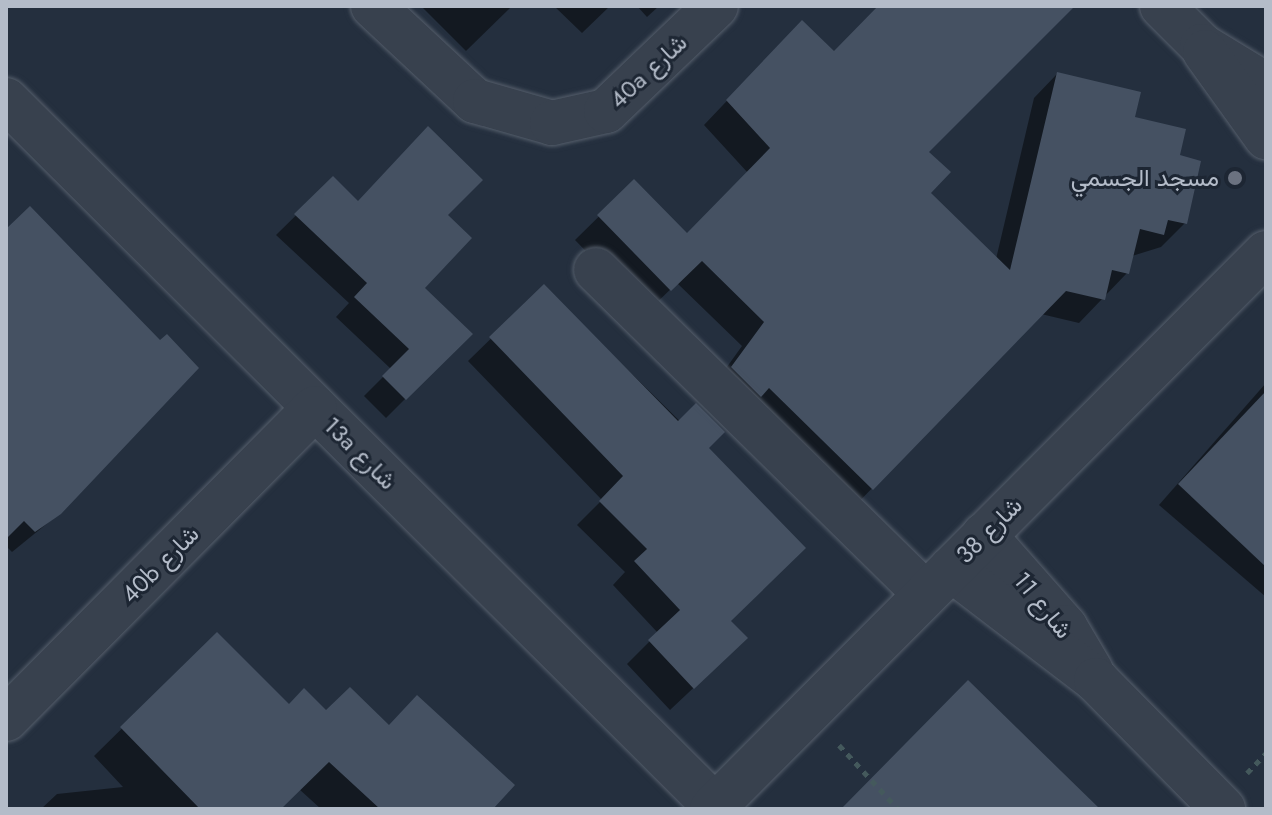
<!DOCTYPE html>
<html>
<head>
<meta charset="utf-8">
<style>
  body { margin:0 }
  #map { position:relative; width:1272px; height:815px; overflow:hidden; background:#242f3e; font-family:Jost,Vazirmatn,sans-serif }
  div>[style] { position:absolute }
  .shadow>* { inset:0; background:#0007 }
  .building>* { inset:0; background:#455162 }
  .path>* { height:5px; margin-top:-2.5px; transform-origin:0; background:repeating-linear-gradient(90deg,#44595c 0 6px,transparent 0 12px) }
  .roads { filter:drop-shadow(0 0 2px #565f6c) drop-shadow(0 0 2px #565f6c) }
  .minor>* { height:44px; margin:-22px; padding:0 22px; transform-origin:22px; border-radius:22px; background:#38414e }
  .dots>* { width:22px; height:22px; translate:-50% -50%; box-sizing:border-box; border:4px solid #1d2633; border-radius:50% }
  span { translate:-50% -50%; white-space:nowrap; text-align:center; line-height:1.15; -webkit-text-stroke:6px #1d2633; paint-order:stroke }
  .street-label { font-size:24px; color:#b4bcc9 }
  .poi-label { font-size:24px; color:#b4bcc9 }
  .right { translate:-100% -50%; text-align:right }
  .frame { position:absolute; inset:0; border:8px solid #b4bcc9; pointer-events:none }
</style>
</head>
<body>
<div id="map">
  <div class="shadow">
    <div style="clip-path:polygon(421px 6px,512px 6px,466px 51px)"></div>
    <div style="clip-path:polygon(554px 6px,610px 6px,582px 33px)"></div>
    <div style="clip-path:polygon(637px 6px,659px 6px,647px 17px)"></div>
    <div style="clip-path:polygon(881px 6px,1040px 6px,926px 152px,928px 194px,996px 259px,1034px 98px,1057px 74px,1133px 118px,1178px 156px,1185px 223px,1161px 247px,1132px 256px,1127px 273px,1079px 323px,1041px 314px,849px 512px,709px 392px,742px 346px,677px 283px,646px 313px,575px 240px,634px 182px,687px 235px,748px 173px,704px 125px,779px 46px,834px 54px)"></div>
    <div style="clip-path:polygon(333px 179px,358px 203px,445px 215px,422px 288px,470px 334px,386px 418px,364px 396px,391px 369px,336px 317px,349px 303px,276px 235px)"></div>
    <div style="clip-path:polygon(6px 232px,60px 513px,12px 552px,6px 546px)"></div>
    <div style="clip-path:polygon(544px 287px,707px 448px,728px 621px,722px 661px,670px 710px,627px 664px,658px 633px,613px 585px,625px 572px,577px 525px,602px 500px,468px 361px)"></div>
    <div style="clip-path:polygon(1266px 383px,1266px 597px,1159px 505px)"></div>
    <div style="clip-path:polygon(217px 635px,289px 707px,388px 727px,490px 809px,321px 809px,299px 789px,279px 809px,41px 809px,57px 794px,123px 787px,94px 756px)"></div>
  </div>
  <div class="building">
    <div style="clip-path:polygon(878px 6px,1075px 6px,929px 152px,951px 172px,931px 193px,1010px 270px,1057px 72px,1141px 92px,1135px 117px,1186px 129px,1180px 155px,1201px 161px,1187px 224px,1168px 220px,1164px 235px,1140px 229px,1129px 274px,1112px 270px,1105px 300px,1066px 291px,873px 490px,769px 388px,761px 397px,731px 367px,764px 322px,702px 261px,671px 291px,597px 215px,634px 179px,687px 233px,770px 148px,726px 100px,802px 20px,834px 51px)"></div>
    <div style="clip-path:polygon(428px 126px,483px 180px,448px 215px,472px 238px,425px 288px,473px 334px,406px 400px,382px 376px,409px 349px,354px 297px,367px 283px,294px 214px,333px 176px,358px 201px)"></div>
    <div style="clip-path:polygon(30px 206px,160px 340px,167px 334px,199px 368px,61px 514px,35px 532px,24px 521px,6px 539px,6px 229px)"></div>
    <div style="clip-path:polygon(544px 284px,678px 421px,696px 403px,725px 432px,709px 448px,806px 548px,731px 621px,748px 638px,694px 689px,648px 640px,680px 610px,634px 561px,647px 549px,599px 501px,623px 476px,489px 337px)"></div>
    <div style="clip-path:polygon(1266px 391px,1266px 567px,1178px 484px)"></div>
    <div style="clip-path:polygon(217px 632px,289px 704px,304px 688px,326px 710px,350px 687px,389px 725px,417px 695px,515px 785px,493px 809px,380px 809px,329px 762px,281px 809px,200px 809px,120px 727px)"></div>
    <div style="clip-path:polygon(968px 680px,1061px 771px,1100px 809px,841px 809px)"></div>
  </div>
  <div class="path">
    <div style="left:839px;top:745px;width:87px;rotate:47.3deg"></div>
    <div style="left:1247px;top:773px;width:28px;rotate:-46deg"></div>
  </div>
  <div class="roads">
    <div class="minor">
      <div style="left:373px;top:6px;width:139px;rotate:43deg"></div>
      <div style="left:475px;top:101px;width:80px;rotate:15.9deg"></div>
      <div style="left:552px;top:123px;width:55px;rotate:-12.5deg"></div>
      <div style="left:606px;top:111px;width:152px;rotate:-43.7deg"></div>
      <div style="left:1162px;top:6px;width:57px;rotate:45deg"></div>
      <div style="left:1202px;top:46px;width:75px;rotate:31.4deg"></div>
      <div style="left:1205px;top:52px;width:105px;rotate:54.3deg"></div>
      <div style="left:6px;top:100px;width:1001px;rotate:44.88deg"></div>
      <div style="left:596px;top:270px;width:462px;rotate:44.5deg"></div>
      <div style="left:984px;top:535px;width:123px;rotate:48.6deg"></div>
      <div style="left:1065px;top:627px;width:51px;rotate:59.4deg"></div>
      <div style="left:951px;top:569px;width:183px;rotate:37.4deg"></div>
      <div style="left:1096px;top:680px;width:181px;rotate:45.4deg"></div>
      <div style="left:6px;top:719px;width:438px;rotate:-45.2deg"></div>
      <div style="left:712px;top:809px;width:785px;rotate:-45.1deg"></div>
    </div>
  </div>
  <div class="dots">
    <div style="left:1235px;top:178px;background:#6b7280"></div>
  </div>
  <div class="street-label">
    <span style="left:648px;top:71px;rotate:-43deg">40a شارع</span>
    <span style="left:360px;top:453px;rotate:45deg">13a شارع</span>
    <span style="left:989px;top:530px;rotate:-45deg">شارع 38</span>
    <span style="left:160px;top:564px;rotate:-45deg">40b شارع</span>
    <span style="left:1043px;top:605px;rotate:51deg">شارع 11</span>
  </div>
  <div class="poi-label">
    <span class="right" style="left:1219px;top:178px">مسجد الجسمي</span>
  </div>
  <div class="frame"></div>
</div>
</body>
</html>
